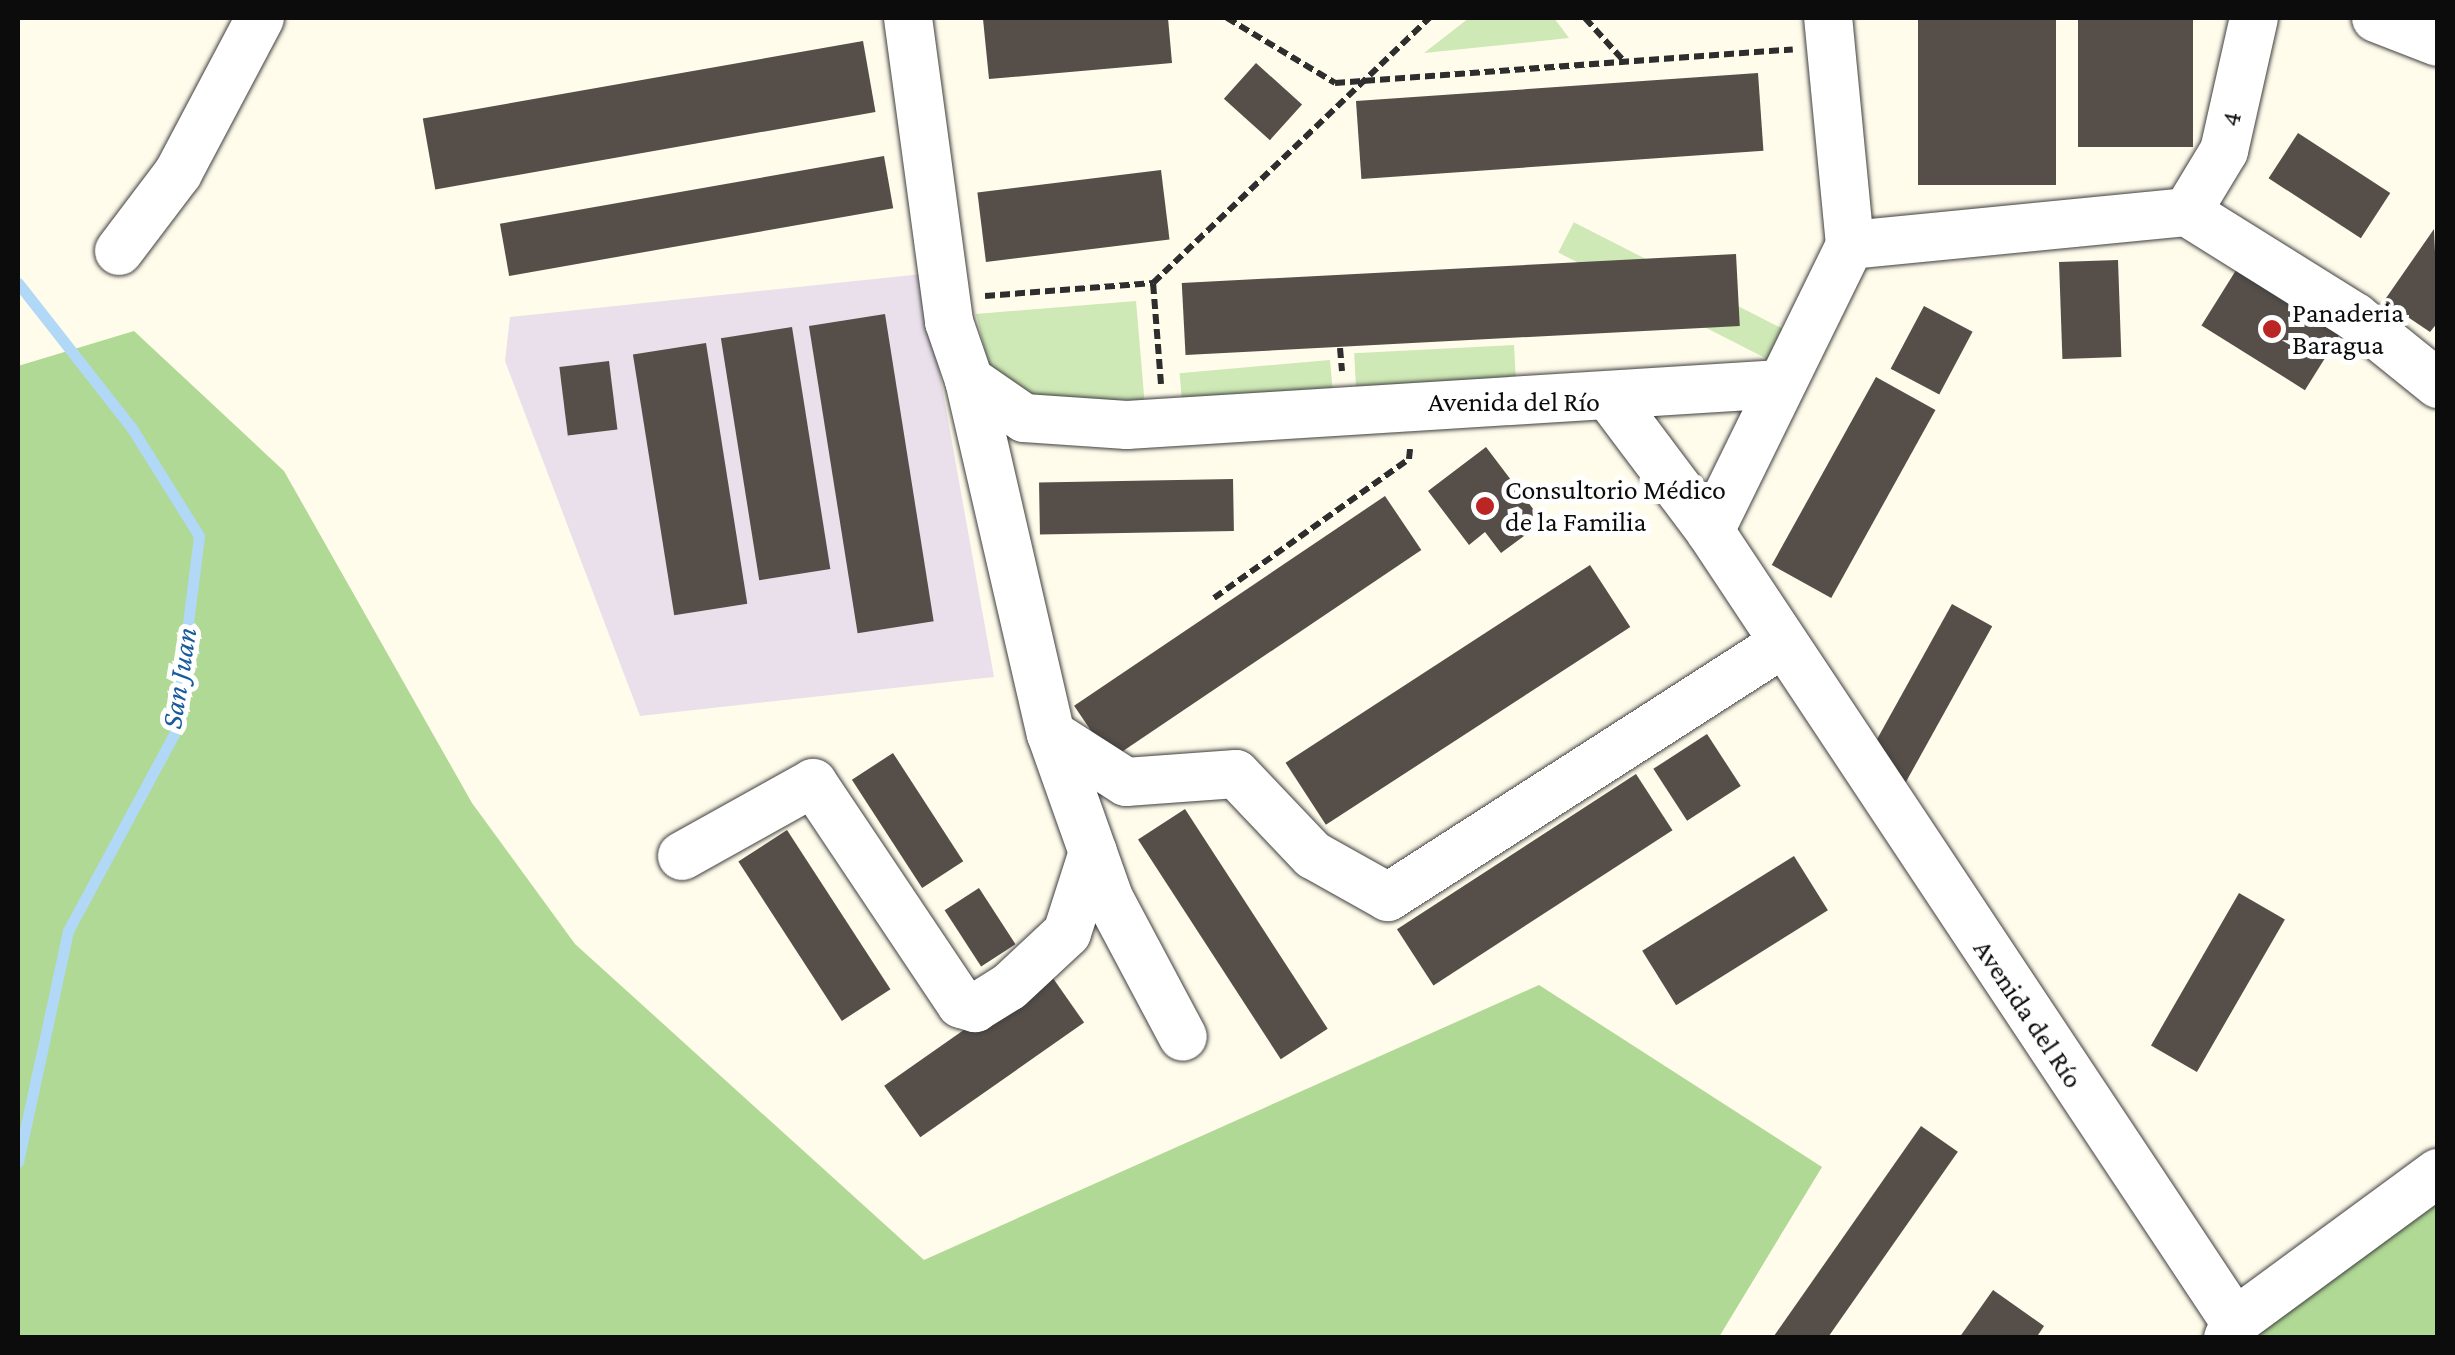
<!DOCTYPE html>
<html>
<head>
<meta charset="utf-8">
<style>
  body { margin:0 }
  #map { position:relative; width:2455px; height:1355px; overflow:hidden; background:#fffceb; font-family:"Crimson Pro",serif }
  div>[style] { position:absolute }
  .industrial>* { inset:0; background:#eae0eb }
  .green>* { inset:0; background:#cee8b6; transform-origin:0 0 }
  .forest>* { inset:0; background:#b0d995 }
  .stream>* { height:11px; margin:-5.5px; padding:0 5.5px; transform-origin:5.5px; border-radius:5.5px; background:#b1d8f6 }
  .building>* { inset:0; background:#554e49; transform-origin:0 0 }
  .path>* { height:6px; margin-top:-3px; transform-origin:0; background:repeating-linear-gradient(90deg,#2e2e2e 0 10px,transparent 0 15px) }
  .roads { filter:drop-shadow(0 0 2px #3f3f3f) drop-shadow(0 0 2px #3f3f3f) }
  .minor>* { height:48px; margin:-24px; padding:0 24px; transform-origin:24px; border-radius:24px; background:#fff }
  .dots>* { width:28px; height:28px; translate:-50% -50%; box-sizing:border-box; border:5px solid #fff; border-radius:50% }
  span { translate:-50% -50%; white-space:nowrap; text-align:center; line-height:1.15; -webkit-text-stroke:10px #fff; paint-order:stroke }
  .street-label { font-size:28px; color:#0c0c0c }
  .poi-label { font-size:28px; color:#0c0c0c }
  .left { translate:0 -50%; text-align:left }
  .water-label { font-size:30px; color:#175b9d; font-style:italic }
  .frame { position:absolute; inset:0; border:20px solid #0c0c0c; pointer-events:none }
</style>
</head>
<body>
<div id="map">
  <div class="industrial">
    <div style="clip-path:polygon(922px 274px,994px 677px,640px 716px,505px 361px,510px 317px)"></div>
  </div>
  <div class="green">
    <div style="clip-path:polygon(1469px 18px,1554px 18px,1569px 38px,1424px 53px)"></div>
    <div style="clip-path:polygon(1136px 301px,1145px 407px,1035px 403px,990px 370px,976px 314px)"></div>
    <div style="left:1793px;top:334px;width:34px;height:246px;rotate:117deg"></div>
    <div style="left:1514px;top:345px;width:35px;height:160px;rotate:87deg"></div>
    <div style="left:1330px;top:360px;width:34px;height:151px;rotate:85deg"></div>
  </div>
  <div class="forest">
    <div style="clip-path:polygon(134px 331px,284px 471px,472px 803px,575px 944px,924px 1260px,1539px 985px,1822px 1167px,1719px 1337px,18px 1337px,18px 366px)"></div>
    <div style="clip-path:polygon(2437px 1166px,2437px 1337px,2250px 1337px)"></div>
  </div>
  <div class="stream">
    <div style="left:18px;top:283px;width:183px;rotate:51.9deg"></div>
    <div style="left:131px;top:427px;width:128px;rotate:58deg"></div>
    <div style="left:199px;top:536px;width:200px;rotate:97.2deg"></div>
    <div style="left:174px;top:734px;width:224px;rotate:118.3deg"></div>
    <div style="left:68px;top:931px;width:236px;rotate:102.2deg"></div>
  </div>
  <div class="building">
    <div style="clip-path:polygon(1168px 18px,1172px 63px,989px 79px,983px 19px)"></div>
    <div style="left:1918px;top:18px;width:138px;height:167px"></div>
    <div style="left:2078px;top:18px;width:115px;height:129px"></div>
    <div style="left:863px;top:41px;width:72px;height:447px;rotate:80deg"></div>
    <div style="left:1256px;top:63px;width:62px;height:48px;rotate:42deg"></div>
    <div style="left:1758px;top:73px;width:78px;height:403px;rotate:86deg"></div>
    <div style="left:2298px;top:133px;width:110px;height:54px;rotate:33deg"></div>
    <div style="left:884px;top:156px;width:53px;height:390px;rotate:80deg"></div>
    <div style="left:1161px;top:170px;width:70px;height:185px;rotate:83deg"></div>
    <div style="clip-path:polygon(2434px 229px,2438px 322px,2430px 332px,2384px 301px)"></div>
    <div style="left:1736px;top:254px;width:72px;height:555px;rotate:87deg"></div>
    <div style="left:2118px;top:260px;width:97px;height:59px;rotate:88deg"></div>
    <div style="left:2238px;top:267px;width:122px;height:69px;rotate:32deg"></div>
    <div style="left:1924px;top:306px;width:55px;height:71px;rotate:28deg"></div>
    <div style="left:885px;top:314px;width:311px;height:77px;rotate:81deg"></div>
    <div style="left:792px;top:327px;width:245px;height:72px;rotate:81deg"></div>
    <div style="left:706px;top:343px;width:264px;height:74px;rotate:81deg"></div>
    <div style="left:609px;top:361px;width:69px;height:50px;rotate:83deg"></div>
    <div style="left:1876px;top:377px;width:68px;height:215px;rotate:29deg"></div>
    <div style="clip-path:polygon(1486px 447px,1543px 522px,1501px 553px,1485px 532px,1469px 545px,1428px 491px)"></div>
    <div style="left:1233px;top:479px;width:52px;height:194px;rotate:89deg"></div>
    <div style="left:1385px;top:496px;width:65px;height:375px;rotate:56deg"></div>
    <div style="left:1590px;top:565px;width:74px;height:363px;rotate:57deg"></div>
    <div style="left:1952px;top:604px;width:46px;height:179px;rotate:29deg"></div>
    <div style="left:1707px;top:734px;width:62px;height:64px;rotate:57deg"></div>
    <div style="left:893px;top:753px;width:129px;height:49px;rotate:57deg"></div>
    <div style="left:1636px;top:774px;width:67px;height:285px;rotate:57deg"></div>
    <div style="left:1185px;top:809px;width:262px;height:56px;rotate:57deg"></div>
    <div style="left:787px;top:830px;width:190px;height:58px;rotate:57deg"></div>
    <div style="left:1794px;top:856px;width:64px;height:179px;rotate:58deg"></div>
    <div style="left:979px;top:888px;width:67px;height:41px;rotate:57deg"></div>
    <div style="left:2239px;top:893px;width:53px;height:176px;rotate:30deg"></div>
    <div style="left:1048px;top:971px;width:63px;height:200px;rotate:55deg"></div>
    <div style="left:1921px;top:1126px;width:45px;height:259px;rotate:35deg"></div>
    <div style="clip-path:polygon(1993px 1290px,2044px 1326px,2036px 1338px,1959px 1338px)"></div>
  </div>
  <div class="path">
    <div style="left:1227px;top:18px;width:126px;rotate:31deg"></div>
    <div style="left:1335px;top:83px;width:459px;rotate:-4.2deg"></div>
    <div style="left:1585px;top:18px;width:57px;rotate:47.9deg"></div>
    <div style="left:985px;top:296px;width:169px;rotate:-4.4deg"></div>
    <div style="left:1340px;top:348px;width:23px;rotate:85deg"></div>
    <div style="left:1161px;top:384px;width:101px;rotate:-94.5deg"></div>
    <div style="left:1153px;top:283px;width:383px;rotate:-43.8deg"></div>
    <div style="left:1214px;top:598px;width:239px;rotate:-35.5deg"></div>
    <div style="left:1409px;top:459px;width:10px;rotate:-84deg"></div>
  </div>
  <div class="roads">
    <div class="minor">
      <div style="left:908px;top:18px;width:307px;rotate:82.3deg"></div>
      <div style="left:949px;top:322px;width:61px;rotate:71deg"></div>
      <div style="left:969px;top:380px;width:363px;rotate:77deg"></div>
      <div style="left:1051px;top:734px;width:174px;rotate:70.5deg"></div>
      <div style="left:1109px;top:898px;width:157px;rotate:62deg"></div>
      <div style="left:2376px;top:18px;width:66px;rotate:21.2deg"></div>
      <div style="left:2187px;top:212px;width:71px;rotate:-58.8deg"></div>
      <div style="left:2224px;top:151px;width:136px;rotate:-77.3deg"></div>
      <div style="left:1850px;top:245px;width:339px;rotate:-5.6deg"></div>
      <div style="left:2187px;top:212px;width:198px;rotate:32deg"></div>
      <div style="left:2355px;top:317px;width:107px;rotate:38.9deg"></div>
      <div style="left:119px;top:251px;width:98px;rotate:-52.9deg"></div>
      <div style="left:178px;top:173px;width:175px;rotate:-62.1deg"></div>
      <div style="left:969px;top:380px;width:67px;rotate:34.6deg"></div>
      <div style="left:1024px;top:418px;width:103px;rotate:3.9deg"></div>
      <div style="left:1127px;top:425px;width:655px;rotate:-3.59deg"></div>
      <div style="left:1611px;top:399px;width:165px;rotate:53.1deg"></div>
      <div style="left:1710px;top:531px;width:949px;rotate:56.43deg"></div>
      <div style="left:1710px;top:531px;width:318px;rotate:-63.9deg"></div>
      <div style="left:1850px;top:245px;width:228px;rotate:-95.5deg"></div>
      <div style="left:1051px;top:734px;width:89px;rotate:32.6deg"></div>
      <div style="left:1126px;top:782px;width:110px;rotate:-4.2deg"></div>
      <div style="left:1236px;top:774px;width:112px;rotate:46.5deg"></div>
      <div style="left:1313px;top:855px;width:86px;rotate:29.2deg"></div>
      <div style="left:1388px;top:897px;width:466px;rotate:-32.7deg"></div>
      <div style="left:682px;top:856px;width:150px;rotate:-29.1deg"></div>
      <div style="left:813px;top:783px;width:266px;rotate:56.2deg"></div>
      <div style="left:961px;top:1004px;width:15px;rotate:16deg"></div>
      <div style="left:975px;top:1008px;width:40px;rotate:-32deg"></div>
      <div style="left:1009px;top:987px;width:79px;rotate:-43deg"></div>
      <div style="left:1067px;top:933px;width:85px;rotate:-72.2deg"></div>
      <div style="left:2228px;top:1338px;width:17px;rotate:-66deg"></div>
      <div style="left:2235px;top:1322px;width:252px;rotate:-36.3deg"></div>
    </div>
  </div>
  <div class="dots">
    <div style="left:2272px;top:329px;background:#bb2625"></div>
    <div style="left:1485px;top:506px;background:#bb2625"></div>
  </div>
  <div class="street-label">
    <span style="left:2231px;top:119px;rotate:-78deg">4</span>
    <span style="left:1514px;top:402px">Avenida del Río</span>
    <span style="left:2028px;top:1014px;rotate:56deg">Avenida del Río</span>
  </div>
  <div class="poi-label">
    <span class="left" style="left:2292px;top:329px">Panaderia<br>Baragua</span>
    <span class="left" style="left:1505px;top:506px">Consultorio Médico<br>de la Familia</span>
  </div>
  <div class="water-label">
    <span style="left:179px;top:678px;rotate:-81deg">San Juan</span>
  </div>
  <div class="frame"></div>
</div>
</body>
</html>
